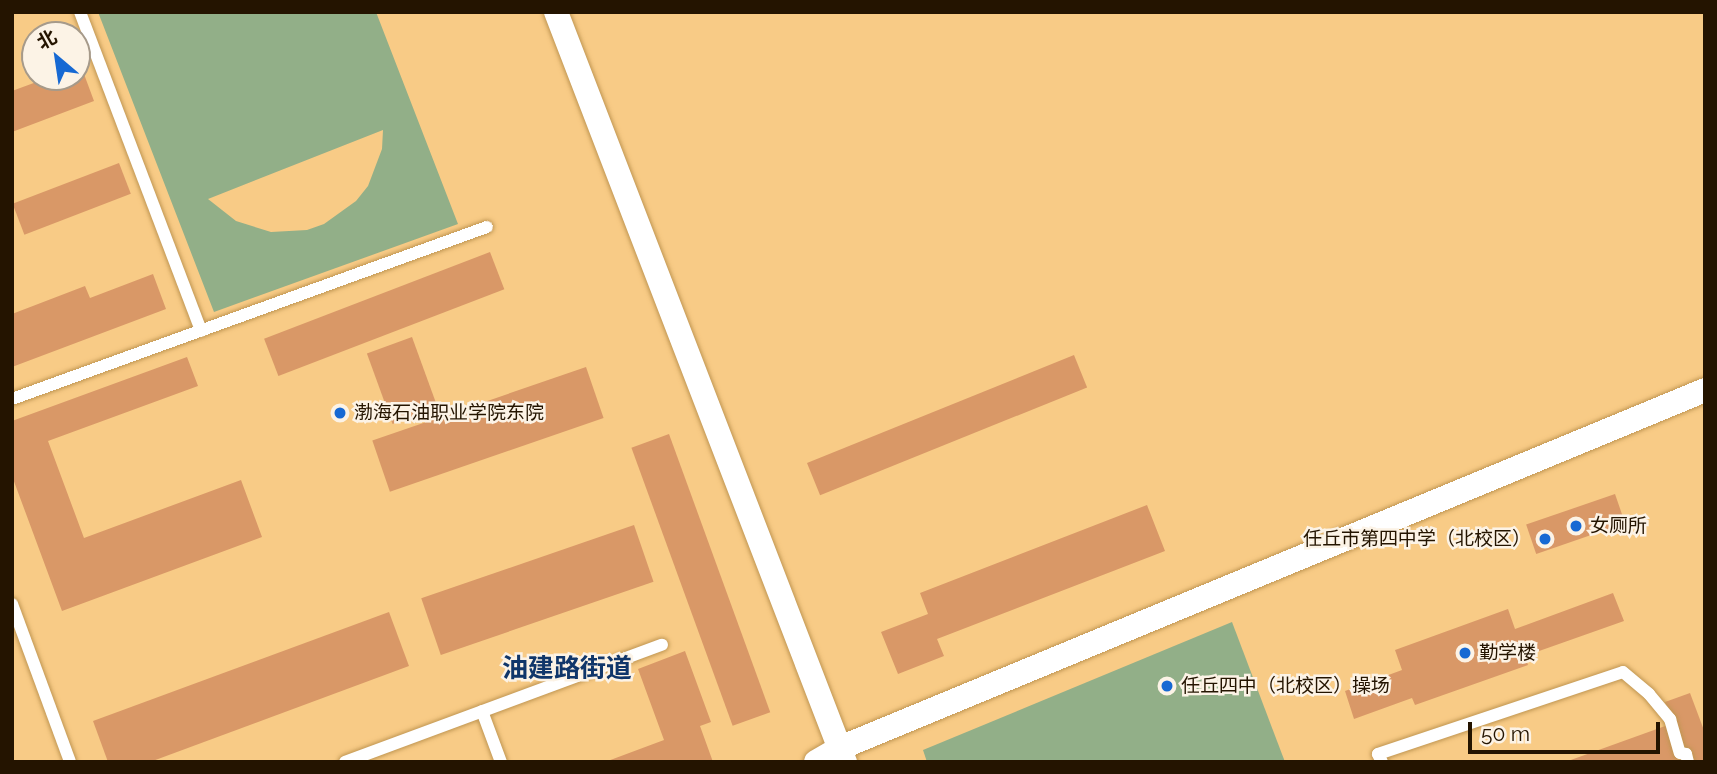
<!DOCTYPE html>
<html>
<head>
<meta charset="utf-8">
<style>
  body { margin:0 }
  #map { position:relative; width:1717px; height:774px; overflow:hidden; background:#f8cb86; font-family:Raleway,"Noto Sans SC",sans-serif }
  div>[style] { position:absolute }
  .green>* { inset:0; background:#92af88 }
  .building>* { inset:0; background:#d99867; transform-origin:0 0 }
  .roads { filter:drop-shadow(0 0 2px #c09652) drop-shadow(0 0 2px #c09652) }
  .service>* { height:12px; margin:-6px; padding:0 6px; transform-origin:6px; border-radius:6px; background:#fff }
  .minor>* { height:24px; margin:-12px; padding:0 12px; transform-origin:12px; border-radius:12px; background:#fff }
  .dots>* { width:19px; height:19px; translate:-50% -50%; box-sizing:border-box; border:4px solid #fcf3e6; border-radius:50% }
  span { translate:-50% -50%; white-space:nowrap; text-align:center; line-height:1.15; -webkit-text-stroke:5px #fcf3e6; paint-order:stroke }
  .poi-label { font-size:19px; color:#241400 }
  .left { translate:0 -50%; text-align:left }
  .right { translate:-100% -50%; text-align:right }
  .district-label { font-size:26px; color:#10366a; font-weight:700 }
  .frame { position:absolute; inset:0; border:14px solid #241400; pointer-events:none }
  .north { position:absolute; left:21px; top:21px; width:70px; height:70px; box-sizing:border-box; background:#fcf3e6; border:2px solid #a69a8a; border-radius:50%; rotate:331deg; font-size:19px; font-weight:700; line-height:28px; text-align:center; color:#241400 }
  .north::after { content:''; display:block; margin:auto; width:24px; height:32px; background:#1769d3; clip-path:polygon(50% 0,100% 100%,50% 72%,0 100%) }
  .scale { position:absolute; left:1468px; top:722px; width:192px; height:32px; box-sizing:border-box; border:4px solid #241400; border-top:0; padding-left:9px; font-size:21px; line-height:24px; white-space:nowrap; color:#241400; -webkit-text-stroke:5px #fcf3e6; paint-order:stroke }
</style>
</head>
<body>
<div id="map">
  <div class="green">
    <div style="clip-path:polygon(evenodd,98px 12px,376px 12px,458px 224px,214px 312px,98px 12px,383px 130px,382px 149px,368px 186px,356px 201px,324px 224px,307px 230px,271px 232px,236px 221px,208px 199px,383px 130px)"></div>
    <div style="clip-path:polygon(1232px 622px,1285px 762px,927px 762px,923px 750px)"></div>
  </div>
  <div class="building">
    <div style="clip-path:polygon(81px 66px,94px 101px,12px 132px,12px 91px,50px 77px,77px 77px,77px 67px)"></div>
    <div style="left:119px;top:163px;width:33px;height:114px;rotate:69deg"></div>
    <div style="left:490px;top:252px;width:40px;height:242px;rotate:69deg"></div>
    <div style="clip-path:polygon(153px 274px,166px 309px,12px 367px,12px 314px,85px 286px,90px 298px)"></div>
    <div style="left:412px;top:337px;width:75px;height:48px;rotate:70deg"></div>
    <div style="left:1074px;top:355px;width:35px;height:288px;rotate:68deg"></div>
    <div style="clip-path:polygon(187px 357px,198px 386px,48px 441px,84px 538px,241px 480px,262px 537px,62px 611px,12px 476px,12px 421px)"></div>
    <div style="left:586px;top:367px;width:54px;height:226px;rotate:71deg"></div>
    <div style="left:669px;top:434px;width:296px;height:40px;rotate:70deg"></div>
    <div style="left:1615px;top:494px;width:31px;height:94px;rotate:71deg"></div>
    <div style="clip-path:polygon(1147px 505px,1165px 551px,937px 639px,944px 656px,898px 674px,881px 632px,928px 614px,920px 593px)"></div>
    <div style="left:634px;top:525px;width:60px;height:225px;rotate:71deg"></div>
    <div style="clip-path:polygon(1613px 593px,1624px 621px,1525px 656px,1528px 665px,1415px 705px,1412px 698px,1354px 719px,1345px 691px,1402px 670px,1395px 650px,1508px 609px,1515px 629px)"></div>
    <div style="clip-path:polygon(389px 612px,409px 666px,150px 762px,108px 762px,93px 721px)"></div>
    <div style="clip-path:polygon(685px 651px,711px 722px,700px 726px,713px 762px,605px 762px,664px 740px,638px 669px)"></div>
    <div style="clip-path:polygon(1690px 693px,1705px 733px,1705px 762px,1684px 762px,1665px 702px)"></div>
    <div style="clip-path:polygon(1668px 725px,1681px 762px,1568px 762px,1568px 761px)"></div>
  </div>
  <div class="roads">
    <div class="service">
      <div style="left:80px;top:12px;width:341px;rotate:69.2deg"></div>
      <div style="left:12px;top:399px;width:505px;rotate:-19.91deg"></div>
      <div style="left:12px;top:604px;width:168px;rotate:69.8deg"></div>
      <div style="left:482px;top:711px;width:54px;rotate:69.6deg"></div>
      <div style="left:345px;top:762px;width:338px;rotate:-20.3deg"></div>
      <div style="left:1382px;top:762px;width:9px;rotate:-117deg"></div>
      <div style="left:1378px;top:754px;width:258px;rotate:-18.5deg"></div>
      <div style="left:1623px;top:672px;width:34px;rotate:40deg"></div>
      <div style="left:1649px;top:694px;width:33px;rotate:50deg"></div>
      <div style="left:1670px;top:719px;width:35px;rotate:74deg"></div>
      <div style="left:1680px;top:753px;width:6px;rotate:9deg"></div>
      <div style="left:1686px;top:754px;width:8px;rotate:76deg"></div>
    </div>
    <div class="minor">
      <div style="left:556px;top:12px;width:804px;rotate:68.93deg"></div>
      <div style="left:816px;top:762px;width:28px;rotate:-30deg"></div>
      <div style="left:840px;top:748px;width:936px;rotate:-22.48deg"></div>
    </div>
  </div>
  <div class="dots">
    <div style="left:340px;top:413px;background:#1769d3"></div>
    <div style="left:1576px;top:526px;background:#1769d3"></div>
    <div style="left:1545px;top:539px;background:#1769d3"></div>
    <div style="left:1465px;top:653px;background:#1769d3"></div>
    <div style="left:1167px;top:686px;background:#1769d3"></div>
  </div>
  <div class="poi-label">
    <span class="left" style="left:354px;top:413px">渤海石油职业学院东院</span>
    <span class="left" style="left:1590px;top:526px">女厕所</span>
    <span class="right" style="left:1531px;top:539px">任丘市第四中学（北校区）</span>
    <span class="left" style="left:1479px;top:653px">勤学楼</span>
    <span class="left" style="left:1181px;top:686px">任丘四中（北校区）操场</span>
  </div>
  <div class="district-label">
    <span style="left:567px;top:669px">油建路街道</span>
  </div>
  <div class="frame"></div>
  <div class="north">北</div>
  <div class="scale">50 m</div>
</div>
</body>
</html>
